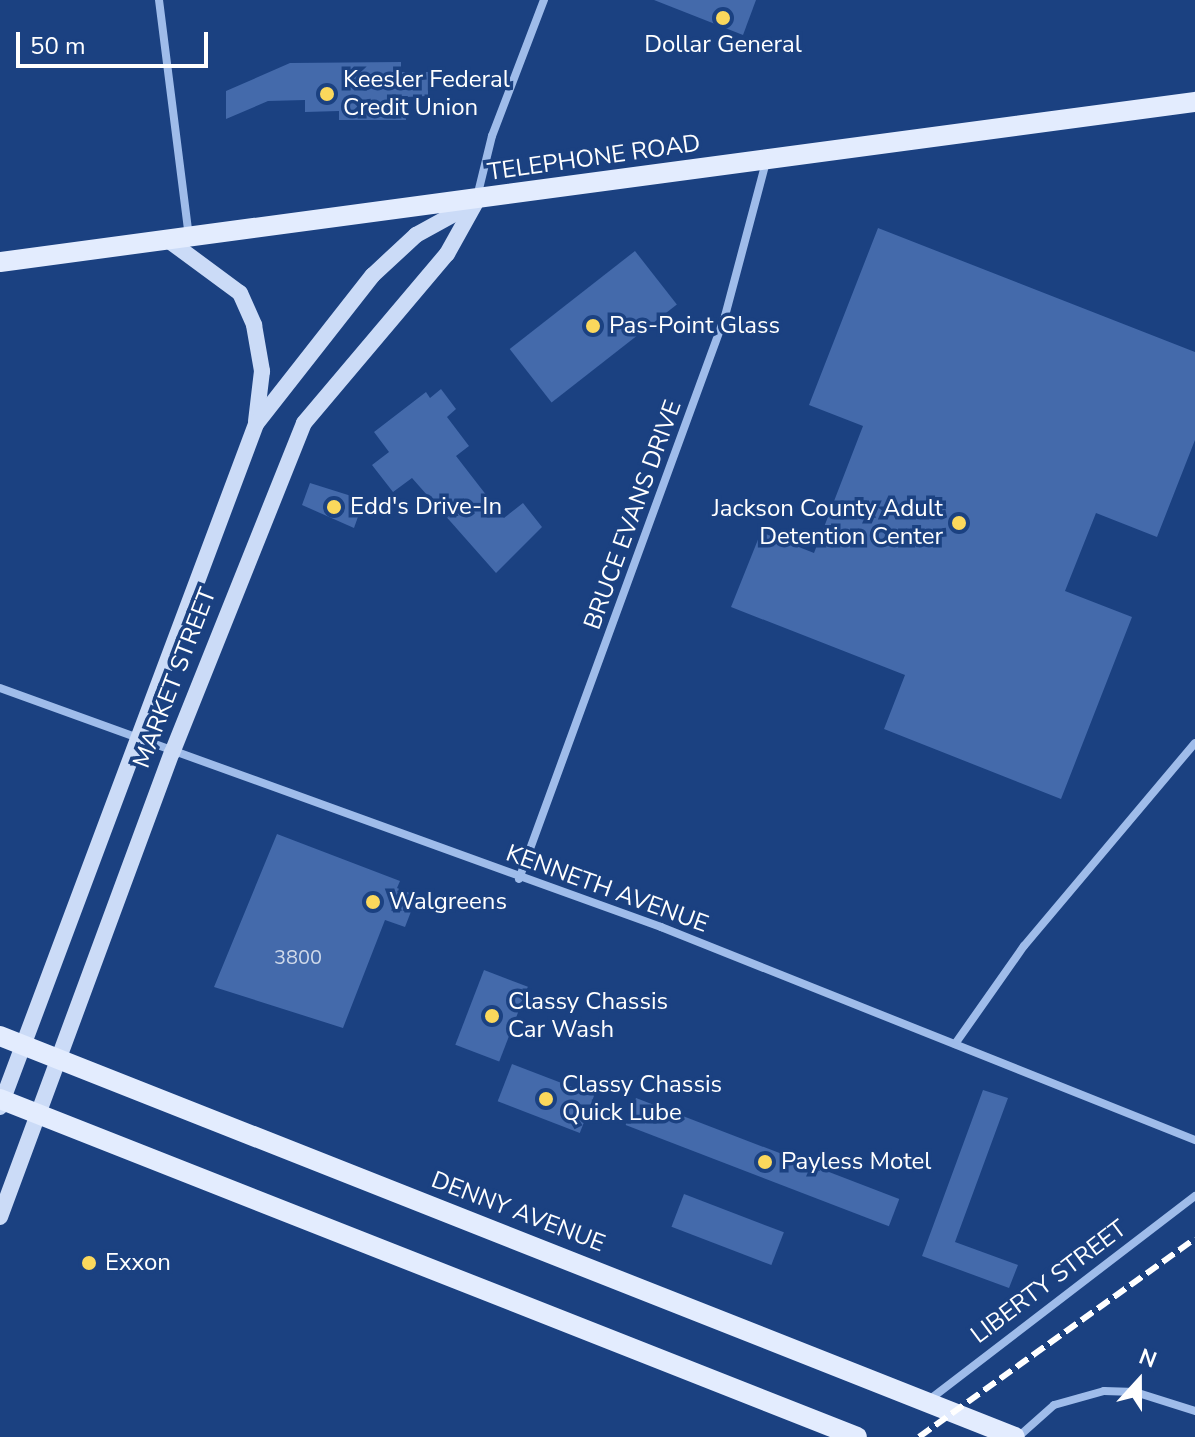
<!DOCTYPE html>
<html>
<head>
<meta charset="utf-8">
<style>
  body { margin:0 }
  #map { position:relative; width:1195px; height:1437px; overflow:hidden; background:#1b4181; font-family:"Nunito Sans",sans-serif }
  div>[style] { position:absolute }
  .building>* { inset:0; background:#446aab; transform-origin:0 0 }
  .minor>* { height:8px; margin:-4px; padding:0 4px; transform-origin:4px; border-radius:4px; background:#9fbcea }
  .secondary>* { height:16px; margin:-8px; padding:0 8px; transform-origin:8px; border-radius:8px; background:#cbdbf7 }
  .primary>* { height:20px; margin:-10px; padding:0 10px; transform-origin:10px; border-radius:10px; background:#e3ecfe }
  .rail>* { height:6px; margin-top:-3px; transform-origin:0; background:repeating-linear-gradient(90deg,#fff 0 14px,transparent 0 20px) }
  .dots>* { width:22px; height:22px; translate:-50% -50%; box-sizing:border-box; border:4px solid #1b4181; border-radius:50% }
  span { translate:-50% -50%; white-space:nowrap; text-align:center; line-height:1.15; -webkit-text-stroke:7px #1b4181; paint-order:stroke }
  .number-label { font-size:20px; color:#d0daea }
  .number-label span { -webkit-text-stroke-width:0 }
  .poi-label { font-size:24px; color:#fff }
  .left { translate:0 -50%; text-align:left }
  .right { translate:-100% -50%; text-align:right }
  .street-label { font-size:24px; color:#fff }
  .north { position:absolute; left:1099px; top:1341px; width:80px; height:80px; -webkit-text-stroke:6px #1b4181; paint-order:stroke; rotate:21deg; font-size:22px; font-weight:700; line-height:32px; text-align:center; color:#fff }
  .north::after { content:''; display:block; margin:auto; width:28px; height:36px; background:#fff; clip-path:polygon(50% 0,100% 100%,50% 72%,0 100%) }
  .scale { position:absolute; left:16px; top:32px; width:192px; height:36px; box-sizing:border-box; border:4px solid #fff; border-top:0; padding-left:10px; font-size:24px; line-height:28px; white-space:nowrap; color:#fff; -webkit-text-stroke:6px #1b4181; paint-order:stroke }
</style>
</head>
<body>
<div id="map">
  <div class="building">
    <div style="clip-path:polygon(654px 0,756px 0,743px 35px)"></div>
    <div style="clip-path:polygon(401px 62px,401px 72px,428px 72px,428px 96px,406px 97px,406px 120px,339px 120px,339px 111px,305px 112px,305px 100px,268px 101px,226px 119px,226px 91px,290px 63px)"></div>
    <div style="clip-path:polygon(878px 228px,1195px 352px,1195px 440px,1157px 537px,1096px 513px,1065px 591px,1132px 617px,1061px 799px,884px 729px,905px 675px,731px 607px,761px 532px,814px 553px,863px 426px,809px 405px)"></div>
    <div style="left:635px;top:251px;width:68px;height:159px;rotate:52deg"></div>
    <div style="clip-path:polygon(441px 389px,456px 409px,447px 417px,469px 446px,456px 456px,504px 518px,523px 503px,542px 527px,496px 573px,412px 478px,393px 492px,372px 465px,389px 452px,374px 432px,426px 392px,430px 398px)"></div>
    <div style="clip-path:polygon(310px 483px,364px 500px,354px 528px,302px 505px)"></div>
    <div style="clip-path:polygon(277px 834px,400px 881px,397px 888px,417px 896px,405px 927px,385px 920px,343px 1028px,214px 987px)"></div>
    <div style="left:484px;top:970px;width:47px;height:80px;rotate:21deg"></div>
    <div style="left:512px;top:1064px;width:88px;height:40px;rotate:21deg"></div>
    <div style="clip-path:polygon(983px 1090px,1008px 1098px,955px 1242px,1018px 1265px,1009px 1288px,922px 1256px)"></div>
    <div style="left:636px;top:1098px;width:282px;height:29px;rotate:21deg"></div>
    <div style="left:684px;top:1194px;width:107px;height:35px;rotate:21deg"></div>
  </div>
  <div class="minor">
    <div style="left:159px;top:0;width:239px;rotate:82.8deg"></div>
    <div style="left:477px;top:197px;width:63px;rotate:-76.2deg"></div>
    <div style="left:492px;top:136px;width:146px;rotate:-69.1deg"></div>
    <div style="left:0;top:688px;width:703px;rotate:19.88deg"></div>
    <div style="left:661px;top:927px;width:575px;rotate:21.75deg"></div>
    <div style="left:519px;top:879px;width:600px;rotate:-69.9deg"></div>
    <div style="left:725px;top:316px;width:159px;rotate:-75.1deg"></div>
    <div style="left:955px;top:1044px;width:120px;rotate:-54.9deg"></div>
    <div style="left:1024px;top:946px;width:265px;rotate:-49.9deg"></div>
    <div style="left:929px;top:1400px;width:335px;rotate:-37.5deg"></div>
    <div style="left:1018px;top:1437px;width:48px;rotate:-41.6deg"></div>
    <div style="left:1054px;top:1405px;width:52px;rotate:-15.6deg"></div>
    <div style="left:1104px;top:1391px;width:31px;rotate:2deg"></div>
    <div style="left:1135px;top:1392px;width:63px;rotate:17.6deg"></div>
  </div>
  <div class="secondary">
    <div style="left:168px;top:240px;width:89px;rotate:36.4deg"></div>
    <div style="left:240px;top:293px;width:35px;rotate:66deg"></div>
    <div style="left:254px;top:325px;width:47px;rotate:80.1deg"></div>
    <div style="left:262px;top:371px;width:50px;rotate:96.8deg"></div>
    <div style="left:0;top:1107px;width:729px;rotate:-69.45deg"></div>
    <div style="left:256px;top:424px;width:189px;rotate:-51.9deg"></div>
    <div style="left:373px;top:275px;width:59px;rotate:-42.9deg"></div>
    <div style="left:416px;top:235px;width:68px;rotate:-28.8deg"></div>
    <div style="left:0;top:1217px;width:495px;rotate:-69.7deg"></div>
    <div style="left:172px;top:753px;width:355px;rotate:-68.2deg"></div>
    <div style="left:304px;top:423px;width:221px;rotate:-49.8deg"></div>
    <div style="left:447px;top:254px;width:60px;rotate:-60.9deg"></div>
  </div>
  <div class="primary">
    <div style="left:0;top:262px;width:1206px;rotate:-7.63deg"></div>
    <div style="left:0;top:1036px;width:1091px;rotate:21.56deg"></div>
    <div style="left:0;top:1099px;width:921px;rotate:21.52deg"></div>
  </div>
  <div class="rail">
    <div style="left:919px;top:1437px;width:340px;rotate:-35.7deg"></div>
  </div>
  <div class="dots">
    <div style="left:723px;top:18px;background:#fbd85c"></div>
    <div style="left:327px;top:94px;background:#fbd85c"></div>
    <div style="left:593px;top:326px;background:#fbd85c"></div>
    <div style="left:334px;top:507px;background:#fbd85c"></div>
    <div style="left:959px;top:523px;background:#fbd85c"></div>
    <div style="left:373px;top:902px;background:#fbd85c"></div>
    <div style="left:492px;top:1016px;background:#fbd85c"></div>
    <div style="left:546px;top:1099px;background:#fbd85c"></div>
    <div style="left:765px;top:1162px;background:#fbd85c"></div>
    <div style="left:89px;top:1263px;background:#fbd85c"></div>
  </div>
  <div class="number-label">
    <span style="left:298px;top:957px">3800</span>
  </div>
  <div class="poi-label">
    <span style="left:723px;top:45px">Dollar General</span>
    <span class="left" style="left:343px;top:94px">Keesler Federal<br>Credit Union</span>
    <span class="left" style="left:609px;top:326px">Pas-Point Glass</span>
    <span class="left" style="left:350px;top:507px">Edd's Drive-In</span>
    <span class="right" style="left:943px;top:523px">Jackson County Adult<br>Detention Center</span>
    <span class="left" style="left:389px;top:902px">Walgreens</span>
    <span class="left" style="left:508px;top:1016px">Classy Chassis<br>Car Wash</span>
    <span class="left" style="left:562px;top:1099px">Classy Chassis<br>Quick Lube</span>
    <span class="left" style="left:781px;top:1162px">Payless Motel</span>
    <span class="left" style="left:105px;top:1263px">Exxon</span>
  </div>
  <div class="street-label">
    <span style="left:594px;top:158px;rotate:-8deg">TELEPHONE ROAD</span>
    <span style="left:633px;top:515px;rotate:-70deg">BRUCE EVANS DRIVE</span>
    <span style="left:175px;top:678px;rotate:-69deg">MARKET STREET</span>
    <span style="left:607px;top:889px;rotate:20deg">KENNETH AVENUE</span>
    <span style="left:518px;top:1212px;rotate:21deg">DENNY AVENUE</span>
    <span style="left:1049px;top:1282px;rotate:-37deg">LIBERTY STREET</span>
  </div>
  <div class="north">N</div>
  <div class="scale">50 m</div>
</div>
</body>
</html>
